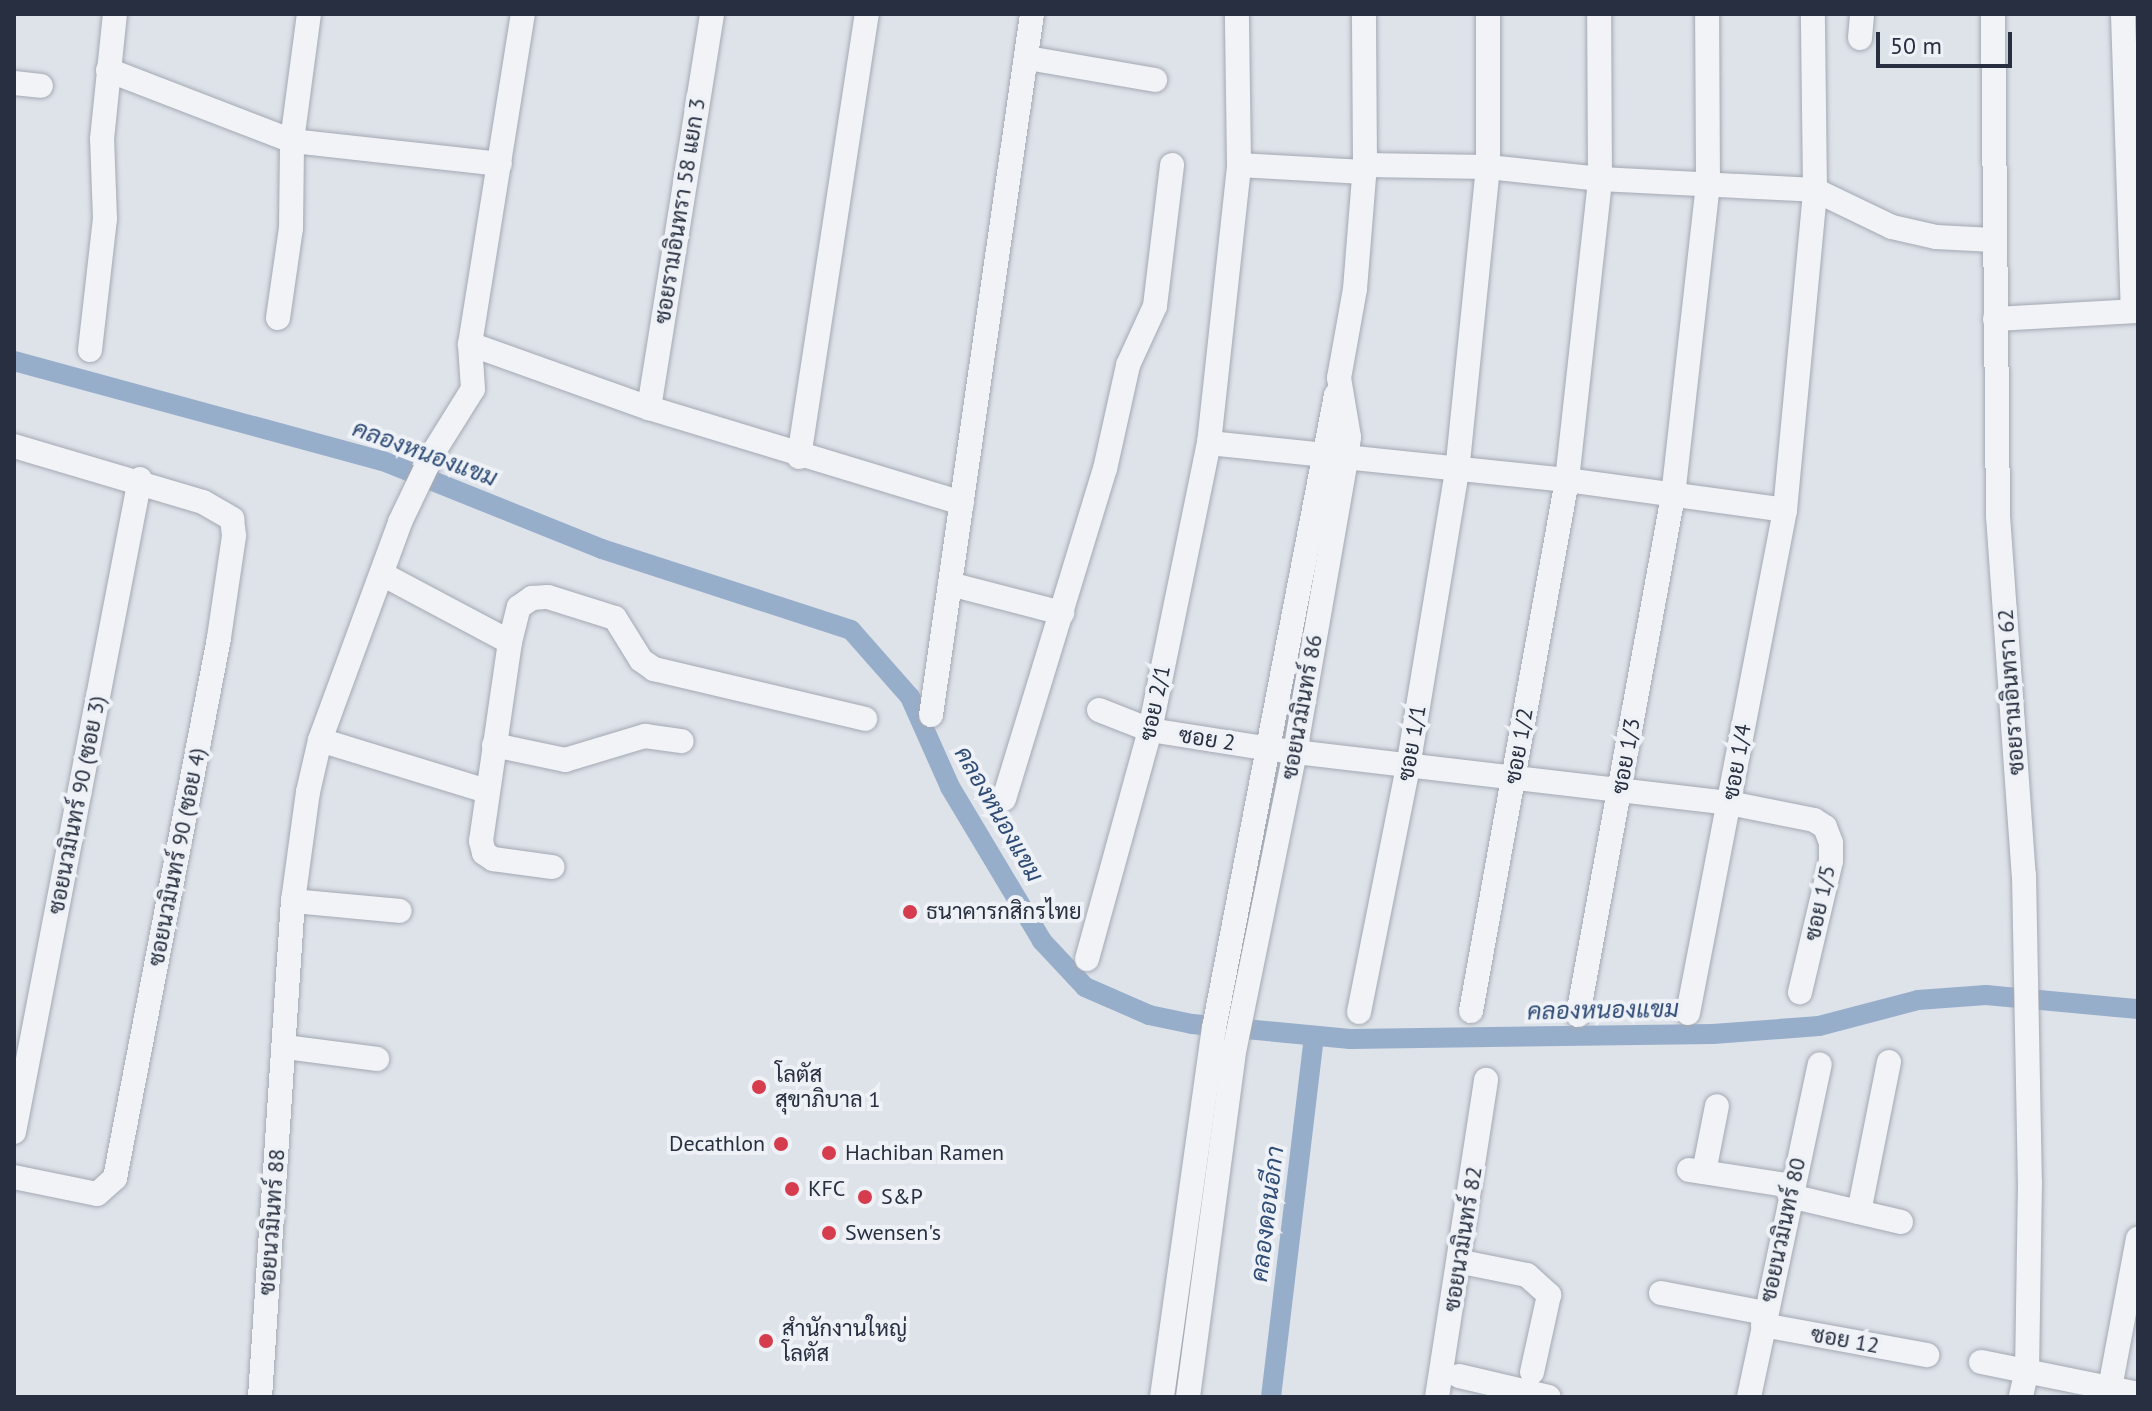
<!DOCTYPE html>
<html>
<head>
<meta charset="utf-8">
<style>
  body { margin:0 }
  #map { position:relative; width:2152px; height:1411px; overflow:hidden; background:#dee2e9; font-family:"PT Sans",Sarabun,sans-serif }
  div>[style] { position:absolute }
  .canal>* { height:20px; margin:-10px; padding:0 10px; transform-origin:10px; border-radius:10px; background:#97aecb }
  .roads { filter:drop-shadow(0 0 2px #a3a9b3) drop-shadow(0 0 2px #a3a9b3) }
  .minor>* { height:24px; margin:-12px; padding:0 12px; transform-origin:12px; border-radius:12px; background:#f1f3f7 }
  .dots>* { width:22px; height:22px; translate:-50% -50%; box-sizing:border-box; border:4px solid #eef1f6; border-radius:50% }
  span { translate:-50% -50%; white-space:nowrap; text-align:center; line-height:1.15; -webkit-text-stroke:8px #eef1f6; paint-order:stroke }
  .street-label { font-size:22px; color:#272f40 }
  .poi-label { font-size:22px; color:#272f40 }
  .left { translate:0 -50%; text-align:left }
  .right { translate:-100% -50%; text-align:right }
  .water-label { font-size:24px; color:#2f4c76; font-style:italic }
  .frame { position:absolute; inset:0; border:16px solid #272f40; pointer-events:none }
  .scale { position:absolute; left:1876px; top:32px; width:136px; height:36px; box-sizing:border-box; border:4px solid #272f40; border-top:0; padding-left:10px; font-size:24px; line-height:28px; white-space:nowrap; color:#272f40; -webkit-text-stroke:6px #eef1f6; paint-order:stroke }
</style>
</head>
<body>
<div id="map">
  <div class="canal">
    <div style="left:14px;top:361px;width:382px;rotate:15.2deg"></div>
    <div style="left:383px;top:461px;width:236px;rotate:21.9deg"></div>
    <div style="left:602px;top:549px;width:262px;rotate:18deg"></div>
    <div style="left:851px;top:630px;width:89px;rotate:48.6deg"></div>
    <div style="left:910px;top:697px;width:98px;rotate:66deg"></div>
    <div style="left:950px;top:787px;width:179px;rotate:59.1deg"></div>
    <div style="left:1042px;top:941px;width:63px;rotate:46.9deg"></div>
    <div style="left:1085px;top:987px;width:70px;rotate:23.6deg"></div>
    <div style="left:1149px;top:1015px;width:44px;rotate:11.8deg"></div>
    <div style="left:1192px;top:1024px;width:159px;rotate:5.4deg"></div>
    <div style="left:1350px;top:1039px;width:363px;rotate:-0.8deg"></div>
    <div style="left:1713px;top:1034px;width:106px;rotate:-4.3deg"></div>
    <div style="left:1819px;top:1026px;width:102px;rotate:-14.7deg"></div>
    <div style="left:1918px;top:1000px;width:68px;rotate:-4.2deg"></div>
    <div style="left:1986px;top:995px;width:153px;rotate:5.3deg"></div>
    <div style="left:1271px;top:1397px;width:363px;rotate:-83.2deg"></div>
  </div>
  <div class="roads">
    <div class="minor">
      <div style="left:1993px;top:14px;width:502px;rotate:89.43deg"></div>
      <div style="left:1998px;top:516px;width:360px;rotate:85.9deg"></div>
      <div style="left:2024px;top:875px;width:307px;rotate:88.9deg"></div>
      <div style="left:2030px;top:1182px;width:188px;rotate:90.9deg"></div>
      <div style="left:2027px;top:1370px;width:28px;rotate:103deg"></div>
      <div style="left:2123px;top:14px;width:297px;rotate:88.1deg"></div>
      <div style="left:1860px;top:38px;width:24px;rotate:-85deg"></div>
      <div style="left:1028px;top:58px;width:129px;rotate:9.8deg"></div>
      <div style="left:108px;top:70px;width:197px;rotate:21.1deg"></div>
      <div style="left:292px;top:141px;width:209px;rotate:6.3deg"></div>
      <div style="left:14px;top:83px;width:27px;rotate:6deg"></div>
      <div style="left:1239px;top:165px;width:125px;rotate:3.2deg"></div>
      <div style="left:1365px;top:165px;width:123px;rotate:0.9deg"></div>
      <div style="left:1488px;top:167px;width:113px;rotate:6.1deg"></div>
      <div style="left:1600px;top:179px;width:215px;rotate:2.9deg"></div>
      <div style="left:1815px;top:190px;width:85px;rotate:25.7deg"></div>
      <div style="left:1892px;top:227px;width:45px;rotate:12.8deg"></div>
      <div style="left:1936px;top:237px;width:57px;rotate:3deg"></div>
      <div style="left:278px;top:318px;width:91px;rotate:-81.8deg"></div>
      <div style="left:291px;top:228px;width:87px;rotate:-89.3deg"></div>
      <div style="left:292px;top:141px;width:128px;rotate:-82.4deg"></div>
      <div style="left:1995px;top:319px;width:143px;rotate:-3.2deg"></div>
      <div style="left:470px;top:344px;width:190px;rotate:19.7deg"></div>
      <div style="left:649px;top:408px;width:327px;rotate:16.9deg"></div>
      <div style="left:90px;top:350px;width:132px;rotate:-83.5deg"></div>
      <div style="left:105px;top:219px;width:80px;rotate:-92.1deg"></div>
      <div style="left:102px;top:139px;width:126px;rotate:-84.1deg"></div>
      <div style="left:649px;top:408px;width:399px;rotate:-80.9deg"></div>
      <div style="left:1209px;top:443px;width:360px;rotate:5.9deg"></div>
      <div style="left:1567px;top:480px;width:220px;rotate:7.8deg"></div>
      <div style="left:14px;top:446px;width:197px;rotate:16.5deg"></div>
      <div style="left:203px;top:502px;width:34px;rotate:30deg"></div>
      <div style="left:232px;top:519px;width:17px;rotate:83deg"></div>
      <div style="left:234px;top:536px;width:103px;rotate:98.4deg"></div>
      <div style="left:219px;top:638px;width:550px;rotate:100.9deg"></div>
      <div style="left:115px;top:1178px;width:24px;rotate:138deg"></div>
      <div style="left:97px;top:1194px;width:85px;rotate:-168.4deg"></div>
      <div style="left:799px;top:457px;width:448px;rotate:-81.3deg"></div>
      <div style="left:382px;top:574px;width:145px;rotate:28deg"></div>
      <div style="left:510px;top:642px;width:36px;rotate:-76deg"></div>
      <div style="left:519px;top:607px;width:16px;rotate:-35deg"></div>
      <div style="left:532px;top:598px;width:16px;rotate:-4deg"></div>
      <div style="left:548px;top:597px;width:70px;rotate:17.4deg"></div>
      <div style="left:615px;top:618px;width:49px;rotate:58.2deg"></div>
      <div style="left:641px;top:660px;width:16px;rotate:35deg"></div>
      <div style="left:654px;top:669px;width:217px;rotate:13.3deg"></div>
      <div style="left:950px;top:584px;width:116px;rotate:14.5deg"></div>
      <div style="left:510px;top:642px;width:201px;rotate:98.3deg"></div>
      <div style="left:481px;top:841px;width:12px;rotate:76deg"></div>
      <div style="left:484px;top:853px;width:11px;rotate:34deg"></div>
      <div style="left:493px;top:859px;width:60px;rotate:7.7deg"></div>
      <div style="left:1099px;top:710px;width:55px;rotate:21.4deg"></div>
      <div style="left:1150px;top:730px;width:121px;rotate:9deg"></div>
      <div style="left:1270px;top:749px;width:462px;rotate:6.7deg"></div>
      <div style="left:1729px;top:803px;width:87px;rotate:11.3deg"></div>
      <div style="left:1814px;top:820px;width:13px;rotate:32deg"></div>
      <div style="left:1825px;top:827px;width:17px;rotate:69deg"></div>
      <div style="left:1831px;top:843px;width:18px;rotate:90deg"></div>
      <div style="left:1831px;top:861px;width:135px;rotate:103.3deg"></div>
      <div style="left:931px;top:715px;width:708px;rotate:-81.8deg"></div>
      <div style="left:320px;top:740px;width:175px;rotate:17deg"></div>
      <div style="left:494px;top:745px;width:73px;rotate:11.9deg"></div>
      <div style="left:565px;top:760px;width:84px;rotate:-16.7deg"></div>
      <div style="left:645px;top:736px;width:37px;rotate:8deg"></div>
      <div style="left:1004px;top:799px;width:345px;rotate:-73deg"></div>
      <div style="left:1105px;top:469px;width:107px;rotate:-77.5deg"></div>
      <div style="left:1128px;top:365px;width:65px;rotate:-65.4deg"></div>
      <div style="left:1155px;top:306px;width:142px;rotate:-83.1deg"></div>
      <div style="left:293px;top:901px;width:107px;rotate:5.3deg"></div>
      <div style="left:1087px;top:959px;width:238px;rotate:-74.6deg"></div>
      <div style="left:1150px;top:730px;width:293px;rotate:-78.4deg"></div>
      <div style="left:1209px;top:443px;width:280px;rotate:-83.8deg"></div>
      <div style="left:1239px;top:165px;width:151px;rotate:-90.8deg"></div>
      <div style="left:1471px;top:1011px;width:540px;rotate:-79.75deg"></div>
      <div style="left:1567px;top:480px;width:303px;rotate:-83.7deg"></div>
      <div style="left:1600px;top:179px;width:165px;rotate:-90.3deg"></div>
      <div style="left:1359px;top:1012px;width:250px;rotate:-78.7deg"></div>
      <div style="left:1408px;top:767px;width:299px;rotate:-80.6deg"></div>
      <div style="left:1457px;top:472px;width:307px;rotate:-84.2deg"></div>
      <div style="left:1488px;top:167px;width:153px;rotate:-90deg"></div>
      <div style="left:1688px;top:1013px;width:512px;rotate:-79.08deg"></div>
      <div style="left:1785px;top:510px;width:321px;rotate:-84.6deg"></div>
      <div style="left:1815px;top:190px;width:176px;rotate:-90.7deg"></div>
      <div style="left:1578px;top:1015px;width:528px;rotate:-79.63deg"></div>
      <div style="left:1673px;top:496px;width:314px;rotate:-83.6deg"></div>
      <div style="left:1708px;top:184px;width:170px;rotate:-90.3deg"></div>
      <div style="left:285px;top:1047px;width:93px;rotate:7.4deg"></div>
      <div style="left:14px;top:1132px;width:665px;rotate:-79.08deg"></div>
      <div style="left:1689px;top:1170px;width:104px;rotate:8.8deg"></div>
      <div style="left:1704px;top:1172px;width:67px;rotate:-78.9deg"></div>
      <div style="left:1790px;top:1196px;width:114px;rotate:13.2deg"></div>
      <div style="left:1859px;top:1212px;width:153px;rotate:-78.7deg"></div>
      <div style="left:1462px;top:1262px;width:66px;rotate:11.3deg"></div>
      <div style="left:1527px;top:1275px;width:30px;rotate:42deg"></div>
      <div style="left:1549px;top:1295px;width:79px;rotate:102.4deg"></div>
      <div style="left:1661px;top:1293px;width:106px;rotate:10.9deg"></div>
      <div style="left:1763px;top:1325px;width:167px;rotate:10.4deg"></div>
      <div style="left:1981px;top:1362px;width:160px;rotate:11.5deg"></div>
      <div style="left:1459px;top:1376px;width:92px;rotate:13.1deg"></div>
      <div style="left:2110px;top:1388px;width:152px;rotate:-79.4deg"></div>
      <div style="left:260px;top:1397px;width:497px;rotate:-86.2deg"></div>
      <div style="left:293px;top:901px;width:110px;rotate:-82.2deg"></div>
      <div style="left:308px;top:792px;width:53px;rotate:-77deg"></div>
      <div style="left:320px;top:740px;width:232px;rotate:-69.8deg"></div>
      <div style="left:400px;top:522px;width:76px;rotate:-64.4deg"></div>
      <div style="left:433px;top:453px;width:75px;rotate:-58deg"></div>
      <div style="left:473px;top:389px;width:45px;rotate:-93.8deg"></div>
      <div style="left:470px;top:344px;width:334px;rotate:-80.9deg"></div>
      <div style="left:1162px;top:1397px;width:373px;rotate:-82deg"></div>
      <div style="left:1214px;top:1028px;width:645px;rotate:-79.09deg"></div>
      <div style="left:1188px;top:1397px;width:353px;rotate:-82.4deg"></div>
      <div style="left:1235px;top:1047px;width:301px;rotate:-78.5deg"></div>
      <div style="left:1295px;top:752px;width:295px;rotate:-80.1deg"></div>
      <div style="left:1346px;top:461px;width:24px;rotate:-83deg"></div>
      <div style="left:1349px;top:437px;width:60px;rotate:-99.6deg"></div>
      <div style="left:1339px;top:378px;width:90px;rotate:-79.8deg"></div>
      <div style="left:1355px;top:289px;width:124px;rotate:-85.4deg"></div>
      <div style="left:1365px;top:165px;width:151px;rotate:-90.4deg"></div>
      <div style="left:1437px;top:1397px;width:321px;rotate:-81.2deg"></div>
      <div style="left:1749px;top:1397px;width:340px;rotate:-78deg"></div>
    </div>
  </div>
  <div class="dots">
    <div style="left:910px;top:912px;background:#d53c4d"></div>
    <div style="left:759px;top:1087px;background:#d53c4d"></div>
    <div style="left:781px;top:1144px;background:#d53c4d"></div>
    <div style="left:829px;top:1153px;background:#d53c4d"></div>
    <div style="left:792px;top:1189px;background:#d53c4d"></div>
    <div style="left:865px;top:1197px;background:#d53c4d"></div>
    <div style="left:829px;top:1233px;background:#d53c4d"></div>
    <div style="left:766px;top:1341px;background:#d53c4d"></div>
  </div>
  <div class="street-label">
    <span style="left:680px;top:211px;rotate:-81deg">ซอยรามอินทรา 58 แยก 3</span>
    <span style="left:2011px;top:692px;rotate:-94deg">ซอยรามอินทรา 62</span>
    <span style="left:1155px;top:703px;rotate:-78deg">ซอย 2/1</span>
    <span style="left:1302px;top:707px;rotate:-80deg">ซอยนวมินทร์ 86</span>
    <span style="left:1207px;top:739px;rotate:9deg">ซอย 2</span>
    <span style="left:1412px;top:743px;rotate:-80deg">ซอย 1/1</span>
    <span style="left:1519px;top:746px;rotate:-80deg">ซอย 1/2</span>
    <span style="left:1626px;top:756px;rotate:-80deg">ซอย 1/3</span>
    <span style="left:1737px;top:762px;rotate:-80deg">ซอย 1/4</span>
    <span style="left:77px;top:805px;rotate:-79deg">ซอยนวมินทร์ 90 (ซอย 3)</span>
    <span style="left:177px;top:857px;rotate:-79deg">ซอยนวมินทร์ 90 (ซอย 4)</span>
    <span style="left:1820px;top:903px;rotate:-78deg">ซอย 1/5</span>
    <span style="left:272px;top:1222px;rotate:-86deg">ซอยนวมินทร์ 88</span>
    <span style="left:1783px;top:1230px;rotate:-78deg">ซอยนวมินทร์ 80</span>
    <span style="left:1463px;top:1239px;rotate:-81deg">ซอยนวมินทร์ 82</span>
    <span style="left:1845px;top:1340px;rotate:10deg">ซอย 12</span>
  </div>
  <div class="poi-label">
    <span class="left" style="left:926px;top:912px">ธนาคารกสิกรไทย</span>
    <span class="left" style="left:775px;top:1087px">โลตัส<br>สุขาภิบาล 1</span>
    <span class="right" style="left:765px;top:1144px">Decathlon</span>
    <span class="left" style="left:845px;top:1153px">Hachiban Ramen</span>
    <span class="left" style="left:808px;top:1189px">KFC</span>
    <span class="left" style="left:881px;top:1197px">S&amp;P</span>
    <span class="left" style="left:845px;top:1233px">Swensen's</span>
    <span class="left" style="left:782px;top:1341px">สำนักงานใหญ่<br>โลตัส</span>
  </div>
  <div class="water-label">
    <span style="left:425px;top:453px;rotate:20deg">คลองหนองแขม</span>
    <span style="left:999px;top:814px;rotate:60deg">คลองหนองแขม</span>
    <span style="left:1603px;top:1010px;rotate:-1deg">คลองหนองแขม</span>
    <span style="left:1267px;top:1214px;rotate:-83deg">คลองดอนอีกา</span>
  </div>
  <div class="frame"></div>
  <div class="scale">50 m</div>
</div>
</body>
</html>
